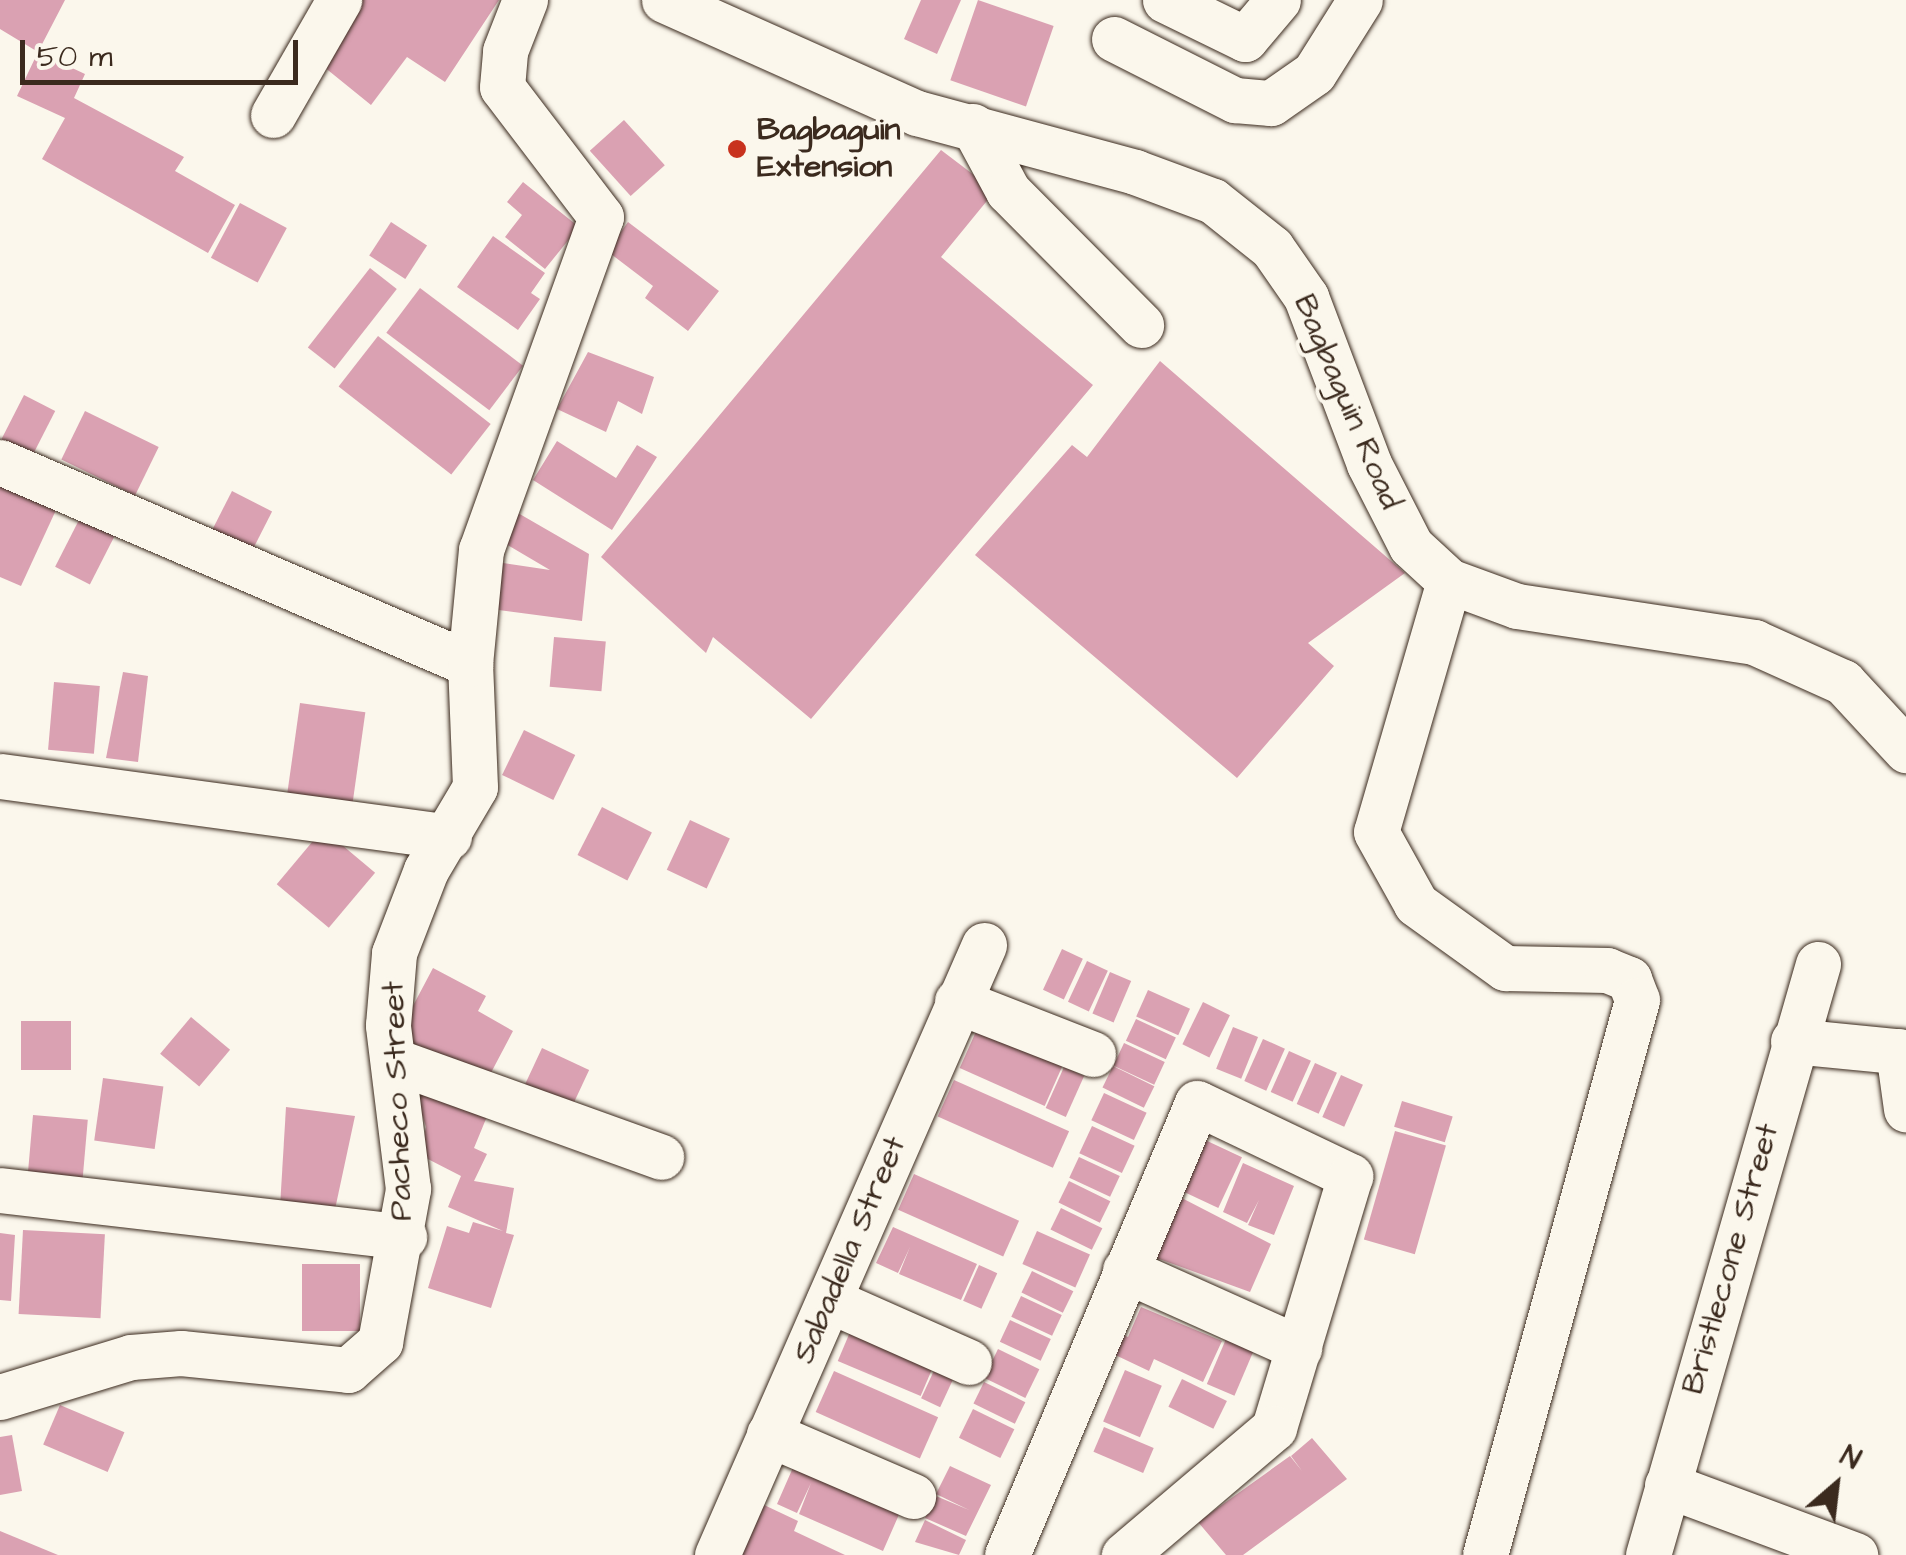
<!DOCTYPE html>
<html>
<head>
<meta charset="utf-8">
<style>
  body { margin:0 }
  #map { position:relative; width:1906px; height:1555px; overflow:hidden; background:#fbf7ec; font-family:"Architects Daughter",sans-serif }
  div>[style] { position:absolute }
  .building>* { inset:0; background:#daa1b2; transform-origin:0 0 }
  .roads { filter:drop-shadow(0 0 2px #3b2a1e) drop-shadow(0 0 2px #3b2a1e) }
  .minor>* { height:45px; margin:-22.5px; padding:0 22.5px; transform-origin:22.5px; border-radius:22.5px; background:#fbf7ec }
  .dots>* { width:28px; height:28px; translate:-50% -50%; box-sizing:border-box; border:5px solid #fbf7ec; border-radius:50% }
  span { translate:-50% -50%; white-space:nowrap; text-align:center; line-height:1.15; -webkit-text-stroke:8px #fbf7ec; paint-order:stroke }
  .poi-label { font-size:32px; color:#3b2a1e; font-weight:700 }
  .left { translate:0 -50%; text-align:left }
  .street-label { font-size:32px; color:#3b2a1e }
  .north { position:absolute; left:1786px; top:1435px; width:100px; height:100px; -webkit-text-stroke:8px #fbf7ec; paint-order:stroke; rotate:28deg; font-size:28px; font-weight:700; line-height:40px; text-align:center; color:#3b2a1e }
  .north::after { content:''; display:block; margin:auto; width:35px; height:45px; background:#3b2a1e; clip-path:polygon(50% 0,100% 100%,50% 72%,0 100%) }
  .scale { position:absolute; left:20px; top:40px; width:278px; height:45px; box-sizing:border-box; border:5px solid #3b2a1e; border-top:0; padding-left:12px; font-size:30px; line-height:35px; white-space:nowrap; color:#3b2a1e; -webkit-text-stroke:8px #fbf7ec; paint-order:stroke }
</style>
</head>
<body>
<div id="map">
  <div class="building">
    <div style="clip-path:polygon(0 0,65px 0,38px 52px,85px 74px,74px 98px,184px 157px,175px 171px,235px 205px,208px 253px,42px 159px,65px 118px,17px 96px,38px 52px,0 29px)"></div>
    <div style="clip-path:polygon(352px 0,499px 0,445px 82px,407px 57px,371px 105px,313px 58px)"></div>
    <div style="clip-path:polygon(921px 0,961px 0,937px 54px,904px 39px)"></div>
    <div style="left:978px;top:0;width:80px;height:85px;rotate:19deg"></div>
    <div style="left:624px;top:120px;width:61px;height:46px;rotate:48deg"></div>
    <div style="clip-path:polygon(941px 150px,995px 191px,941px 257px,1093px 385px,811px 719px,713px 637px,706px 653px,601px 557px)"></div>
    <div style="clip-path:polygon(523px 182px,579px 227px,545px 269px,505px 237px,522px 215px,507px 202px)"></div>
    <div style="left:240px;top:203px;width:53px;height:62px;rotate:28deg"></div>
    <div style="left:391px;top:222px;width:43px;height:40px;rotate:33deg"></div>
    <div style="clip-path:polygon(628px 222px,719px 291px,688px 331px,645px 298px,653px 286px,607px 251px)"></div>
    <div style="clip-path:polygon(493px 236px,545px 273px,531px 293px,540px 299px,518px 330px,457px 287px)"></div>
    <div style="left:370px;top:268px;width:34px;height:101px;rotate:38deg"></div>
    <div style="left:420px;top:288px;width:129px;height:56px;rotate:37deg"></div>
    <div style="left:378px;top:336px;width:143px;height:64px;rotate:38deg"></div>
    <div style="clip-path:polygon(588px 352px,654px 377px,642px 414px,618px 401px,606px 432px,557px 409px)"></div>
    <div style="clip-path:polygon(1160px 361px,1405px 573px,1308px 643px,1334px 666px,1237px 778px,975px 555px,1072px 445px,1087px 457px)"></div>
    <div style="left:24px;top:395px;width:35px;height:52px;rotate:27deg"></div>
    <div style="left:85px;top:411px;width:82px;height:54px;rotate:26deg"></div>
    <div style="clip-path:polygon(557px 441px,616px 478px,637px 445px,657px 457px,612px 530px,533px 480px)"></div>
    <div style="clip-path:polygon(0 468px,62px 497px,21px 586px,0 577px)"></div>
    <div style="left:232px;top:491px;width:45px;height:63px;rotate:27deg"></div>
    <div style="clip-path:polygon(511px 509px,589px 554px,582px 621px,483px 608px,489px 561px,550px 570px,494px 537px)"></div>
    <div style="left:81px;top:516px;width:39px;height:57px;rotate:27deg"></div>
    <div style="left:554px;top:637px;width:52px;height:50px;rotate:5deg"></div>
    <div style="clip-path:polygon(123px 672px,148px 676px,138px 762px,106px 758px)"></div>
    <div style="left:54px;top:682px;width:46px;height:68px;rotate:5deg"></div>
    <div style="left:300px;top:703px;width:66px;height:91px;rotate:8deg"></div>
    <div style="left:524px;top:730px;width:57px;height:50px;rotate:26deg"></div>
    <div style="left:602px;top:807px;width:56px;height:54px;rotate:27deg"></div>
    <div style="left:690px;top:820px;width:44px;height:55px;rotate:25deg"></div>
    <div style="left:323px;top:829px;width:68px;height:72px;rotate:40deg"></div>
    <div style="left:1062px;top:949px;width:23px;height:45px;rotate:25deg"></div>
    <div style="left:1087px;top:961px;width:23px;height:45px;rotate:25deg"></div>
    <div style="clip-path:polygon(433px 968px,486px 996px,478px 1011px,513px 1031px,484px 1086px,396px 1038px)"></div>
    <div style="left:1110px;top:972px;width:23px;height:45px;rotate:23deg"></div>
    <div style="left:1148px;top:990px;width:46px;height:29px;rotate:24deg"></div>
    <div style="left:1203px;top:1002px;width:30px;height:47px;rotate:26deg"></div>
    <div style="left:191px;top:1017px;width:51px;height:48px;rotate:40deg"></div>
    <div style="left:1136px;top:1019px;width:44px;height:24px;rotate:25deg"></div>
    <div style="left:21px;top:1021px;width:50px;height:49px"></div>
    <div style="left:978px;top:1027px;width:93px;height:45px;rotate:24deg"></div>
    <div style="left:1233px;top:1027px;width:27px;height:45px;rotate:22deg"></div>
    <div style="left:1263px;top:1039px;width:24px;height:46px;rotate:24deg"></div>
    <div style="left:1124px;top:1043px;width:45px;height:25px;rotate:25deg"></div>
    <div style="left:542px;top:1048px;width:52px;height:45px;rotate:25deg"></div>
    <div style="left:1289px;top:1051px;width:24px;height:45px;rotate:24deg"></div>
    <div style="left:1315px;top:1063px;width:24px;height:45px;rotate:24deg"></div>
    <div style="left:1113px;top:1066px;width:46px;height:24px;rotate:26deg"></div>
    <div style="left:1064px;top:1067px;width:22px;height:45px;rotate:24deg"></div>
    <div style="left:1341px;top:1075px;width:24px;height:46px;rotate:24deg"></div>
    <div style="left:103px;top:1078px;width:61px;height:63px;rotate:8deg"></div>
    <div style="left:954px;top:1080px;width:126px;height:40px;rotate:24deg"></div>
    <div style="clip-path:polygon(411px 1081px,488px 1114px,474px 1148px,487px 1154px,474px 1181px,514px 1188px,506px 1233px,514px 1235px,491px 1308px,428px 1288px,447px 1226px,469px 1233px,473px 1222px,503px 1231px,448px 1207px,461px 1176px,420px 1155px,426px 1127px)"></div>
    <div style="left:1104px;top:1093px;width:47px;height:30px;rotate:25deg"></div>
    <div style="left:1402px;top:1101px;width:53px;height:27px;rotate:17deg"></div>
    <div style="clip-path:polygon(286px 1107px,355px 1116px,334px 1214px,280px 1207px)"></div>
    <div style="left:33px;top:1115px;width:55px;height:68px;rotate:5deg"></div>
    <div style="left:1092px;top:1126px;width:47px;height:30px;rotate:25deg"></div>
    <div style="left:1395px;top:1131px;width:53px;height:113px;rotate:16deg"></div>
    <div style="left:1203px;top:1139px;width:43px;height:56px;rotate:25deg"></div>
    <div style="left:1079px;top:1157px;width:45px;height:23px;rotate:25deg"></div>
    <div style="clip-path:polygon(1243px 1163px,1294px 1186px,1274px 1235px,1248px 1225px,1259px 1200px,1247px 1223px,1223px 1212px)"></div>
    <div style="left:914px;top:1174px;width:115px;height:39px;rotate:24deg"></div>
    <div style="left:1069px;top:1181px;width:46px;height:24px;rotate:26deg"></div>
    <div style="clip-path:polygon(1176px 1195px,1271px 1244px,1250px 1292px,1151px 1256px)"></div>
    <div style="left:1061px;top:1208px;width:46px;height:24px;rotate:26deg"></div>
    <div style="clip-path:polygon(893px 1227px,977px 1264px,961px 1300px,899px 1274px,910px 1247px,898px 1273px,876px 1263px)"></div>
    <div style="left:23px;top:1230px;width:82px;height:84px;rotate:3deg"></div>
    <div style="left:1037px;top:1231px;width:58px;height:36px;rotate:24deg"></div>
    <div style="clip-path:polygon(0 1233px,15px 1235px,11px 1301px,0 1300px)"></div>
    <div style="left:302px;top:1264px;width:58px;height:67px"></div>
    <div style="left:979px;top:1265px;width:20px;height:39px;rotate:24deg"></div>
    <div style="left:1032px;top:1271px;width:46px;height:24px;rotate:26deg"></div>
    <div style="left:1021px;top:1296px;width:45px;height:23px;rotate:25deg"></div>
    <div style="clip-path:polygon(1141px 1307px,1222px 1341px,1203px 1382px,1154px 1359px,1149px 1371px,1109px 1352px,1118px 1333px,1128px 1337px)"></div>
    <div style="left:1010px;top:1320px;width:45px;height:24px;rotate:25deg"></div>
    <div style="left:853px;top:1325px;width:90px;height:39px;rotate:23deg"></div>
    <div style="left:1226px;top:1339px;width:30px;height:49px;rotate:23deg"></div>
    <div style="left:998px;top:1349px;width:46px;height:32px;rotate:26deg"></div>
    <div style="left:938px;top:1362px;width:21px;height:40px;rotate:25deg"></div>
    <div style="left:1125px;top:1370px;width:40px;height:56px;rotate:23deg"></div>
    <div style="left:834px;top:1371px;width:114px;height:45px;rotate:24deg"></div>
    <div style="left:1182px;top:1379px;width:50px;height:31px;rotate:26deg"></div>
    <div style="left:984px;top:1382px;width:46px;height:24px;rotate:26deg"></div>
    <div style="left:60px;top:1405px;width:70px;height:43px;rotate:23deg"></div>
    <div style="left:973px;top:1409px;width:46px;height:32px;rotate:26deg"></div>
    <div style="left:1104px;top:1427px;width:54px;height:27px;rotate:23deg"></div>
    <div style="clip-path:polygon(12px 1435px,22px 1491px,0 1495px,0 1437px)"></div>
    <div style="clip-path:polygon(1312px 1438px,1347px 1479px,1243px 1555px,1226px 1555px,1198px 1522px,1290px 1456px,1302px 1471px,1291px 1456px)"></div>
    <div style="clip-path:polygon(795px 1463px,901px 1510px,883px 1551px,799px 1514px,811px 1483px,797px 1513px,777px 1504px)"></div>
    <div style="clip-path:polygon(950px 1466px,991px 1485px,966px 1536px,925px 1518px,936px 1496px,969px 1510px,936px 1494px)"></div>
    <div style="clip-path:polygon(762px 1504px,798px 1521px,794px 1531px,845px 1555px,739px 1555px)"></div>
    <div style="clip-path:polygon(925px 1520px,966px 1540px,959px 1555px,915px 1542px)"></div>
    <div style="clip-path:polygon(0 1531px,58px 1555px,0 1555px)"></div>
  </div>
  <div class="roads">
    <div class="minor">
      <div style="left:664px;top:0;width:277px;rotate:24.1deg"></div>
      <div style="left:917px;top:113px;width:226px;rotate:15.1deg"></div>
      <div style="left:1135px;top:172px;width:83px;rotate:20.4deg"></div>
      <div style="left:1213px;top:201px;width:75px;rotate:38.5deg"></div>
      <div style="left:1272px;top:248px;width:60px;rotate:55.2deg"></div>
      <div style="left:1306px;top:297px;width:178px;rotate:69.3deg"></div>
      <div style="left:1369px;top:464px;width:92px;rotate:62.9deg"></div>
      <div style="left:1411px;top:546px;width:52px;rotate:42.6deg"></div>
      <div style="left:1449px;top:581px;width:72px;rotate:20.2deg"></div>
      <div style="left:1517px;top:606px;width:240px;rotate:8.6deg"></div>
      <div style="left:1754px;top:642px;width:98px;rotate:24.2deg"></div>
      <div style="left:1843px;top:682px;width:93px;rotate:47.2deg"></div>
      <div style="left:1165px;top:0;width:89px;rotate:26deg"></div>
      <div style="left:1245px;top:39px;width:51px;rotate:-49.8deg"></div>
      <div style="left:1114px;top:39px;width:136px;rotate:26.8deg"></div>
      <div style="left:1235px;top:100px;width:36px;rotate:5deg"></div>
      <div style="left:1271px;top:103px;width:52px;rotate:-34.9deg"></div>
      <div style="left:1314px;top:73px;width:86px;rotate:-57.8deg"></div>
      <div style="left:273px;top:115px;width:133px;rotate:-60.1deg"></div>
      <div style="left:973px;top:126px;width:74px;rotate:61.7deg"></div>
      <div style="left:1008px;top:191px;width:189px;rotate:45.2deg"></div>
      <div style="left:0;top:462px;width:512px;rotate:23.26deg"></div>
      <div style="left:1449px;top:581px;width:261px;rotate:106.2deg"></div>
      <div style="left:1376px;top:832px;width:82px;rotate:60.9deg"></div>
      <div style="left:1416px;top:904px;width:110px;rotate:35.7deg"></div>
      <div style="left:1505px;top:968px;width:102px;rotate:1.1deg"></div>
      <div style="left:1607px;top:970px;width:24px;rotate:22deg"></div>
      <div style="left:1629px;top:979px;width:22px;rotate:69deg"></div>
      <div style="left:1637px;top:1000px;width:575px;rotate:105.32deg"></div>
      <div style="left:0;top:776px;width:453px;rotate:7.7deg"></div>
      <div style="left:957px;top:1001px;width:146px;rotate:21.3deg"></div>
      <div style="left:1793px;top:1041px;width:114px;rotate:5.6deg"></div>
      <div style="left:1898px;top:1051px;width:59px;rotate:82.1deg"></div>
      <div style="left:395px;top:1061px;width:283px;rotate:19.8deg"></div>
      <div style="left:0;top:1190px;width:407px;rotate:6.6deg"></div>
      <div style="left:1125px;top:1270px;width:191px;rotate:24.1deg"></div>
      <div style="left:829px;top:1300px;width:153px;rotate:23.9deg"></div>
      <div style="left:0;top:1397px;width:137px;rotate:-17deg"></div>
      <div style="left:131px;top:1357px;width:50px;rotate:-4.6deg"></div>
      <div style="left:181px;top:1353px;width:168px;rotate:5.8deg"></div>
      <div style="left:348px;top:1370px;width:43px;rotate:-41.2deg"></div>
      <div style="left:380px;top:1342px;width:156px;rotate:-79.6deg"></div>
      <div style="left:408px;top:1189px;width:165px;rotate:-97deg"></div>
      <div style="left:388px;top:1025px;width:72px;rotate:-85.2deg"></div>
      <div style="left:394px;top:953px;width:89px;rotate:-68.9deg"></div>
      <div style="left:426px;top:870px;width:96px;rotate:-59.4deg"></div>
      <div style="left:475px;top:787px;width:123px;rotate:-92.3deg"></div>
      <div style="left:470px;top:664px;width:115px;rotate:-84.5deg"></div>
      <div style="left:481px;top:550px;width:354px;rotate:-70.2deg"></div>
      <div style="left:601px;top:217px;width:163px;rotate:-127.3deg"></div>
      <div style="left:502px;top:87px;width:36px;rotate:-85deg"></div>
      <div style="left:505px;top:51px;width:55px;rotate:-68.6deg"></div>
      <div style="left:769px;top:1434px;width:157px;rotate:23.3deg"></div>
      <div style="left:1667px;top:1485px;width:201px;rotate:20.4deg"></div>
      <div style="left:717px;top:1555px;width:666px;rotate:-66.36deg"></div>
      <div style="left:1007px;top:1555px;width:490px;rotate:-67.2deg"></div>
      <div style="left:1197px;top:1103px;width:170px;rotate:25.5deg"></div>
      <div style="left:1350px;top:1176px;width:263px;rotate:106.8deg"></div>
      <div style="left:1274px;top:1428px;width:197px;rotate:139.7deg"></div>
      <div style="left:1648px;top:1555px;width:615px;rotate:-73.95deg"></div>
    </div>
  </div>
  <div class="dots">
    <div style="left:737px;top:149px;background:#c8321e"></div>
  </div>
  <div class="poi-label">
    <span class="left" style="left:757px;top:149px">Bagbaguin<br>Extension</span>
  </div>
  <div class="street-label">
    <span style="left:1347px;top:402px;rotate:67deg">Bagbaguin Road</span>
    <span style="left:398px;top:1101px;rotate:-92deg">Pacheco Street</span>
    <span style="left:850px;top:1250px;rotate:-67deg">Sabadella Street</span>
    <span style="left:1731px;top:1259px;rotate:-74deg">Bristlecone Street</span>
  </div>
  <div class="north">N</div>
  <div class="scale">50 m</div>
</div>
</body>
</html>
